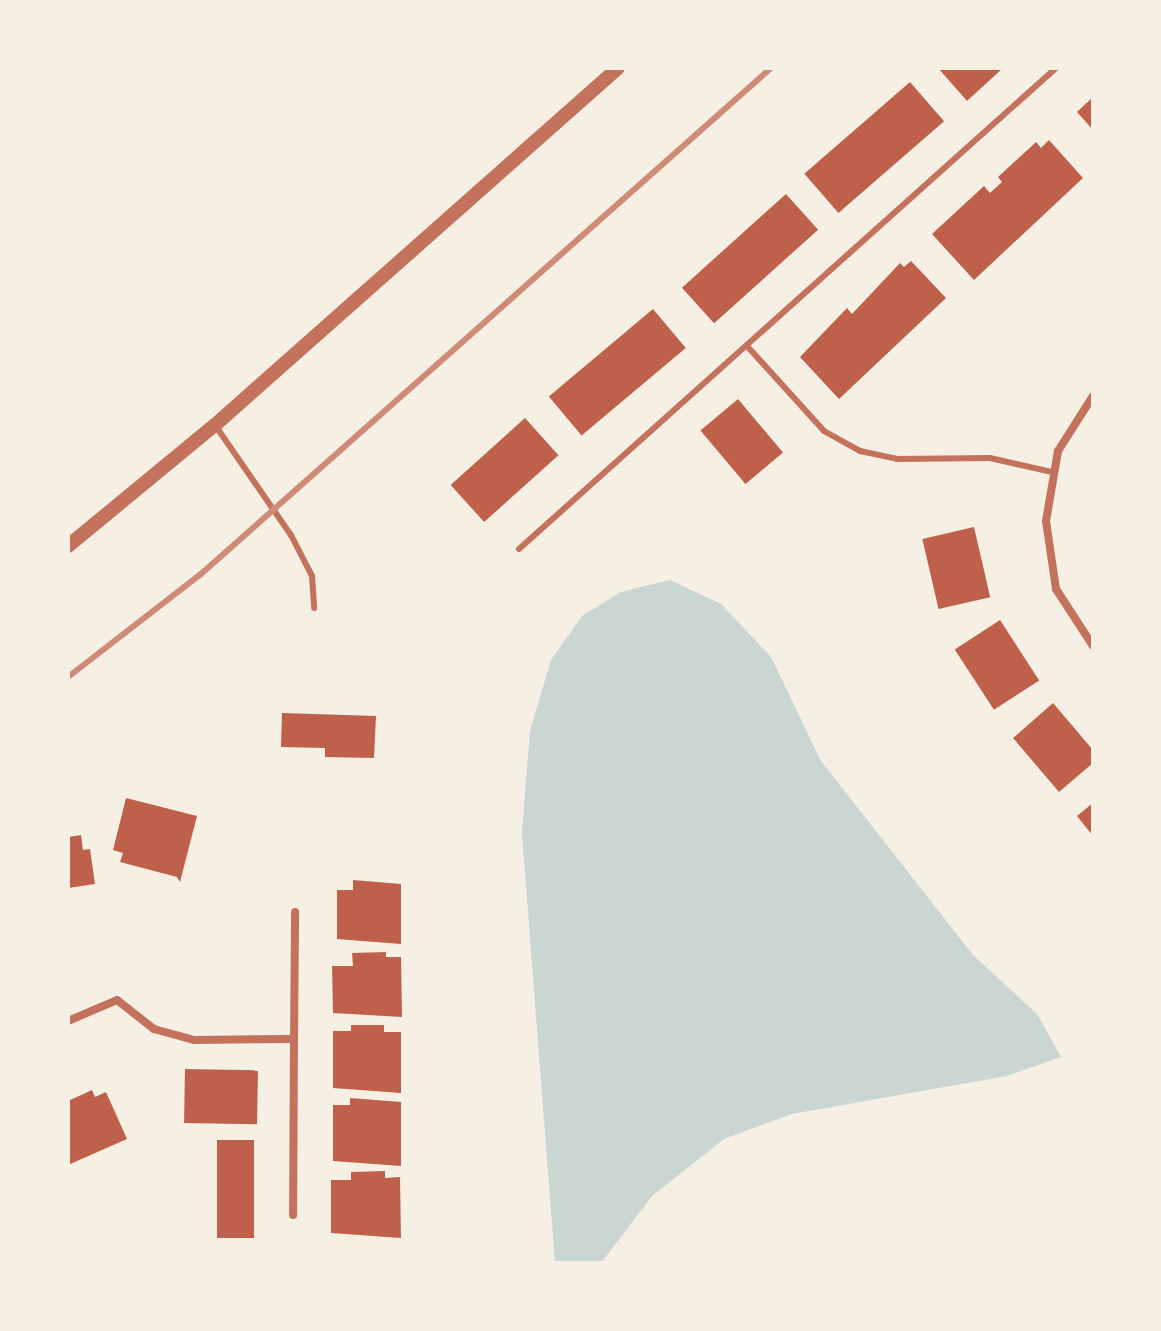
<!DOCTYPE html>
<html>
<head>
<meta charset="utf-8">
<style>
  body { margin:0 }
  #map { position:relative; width:1161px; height:1331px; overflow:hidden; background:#f6efe4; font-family:Ubuntu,sans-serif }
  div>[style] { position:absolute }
  .water>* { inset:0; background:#c9d6d2 }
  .building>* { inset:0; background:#bf614a; transform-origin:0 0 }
  .service>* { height:6px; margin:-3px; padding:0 3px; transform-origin:3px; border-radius:3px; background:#c5725c }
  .minor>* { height:8px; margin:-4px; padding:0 4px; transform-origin:4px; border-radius:4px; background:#c5725c }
  .tertiary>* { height:14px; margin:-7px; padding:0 7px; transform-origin:7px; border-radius:7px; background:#c5725c }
  .rail>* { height:6px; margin:-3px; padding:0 3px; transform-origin:3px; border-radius:3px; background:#cf8b77 }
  span { translate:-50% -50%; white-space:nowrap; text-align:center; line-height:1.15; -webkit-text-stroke:6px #f6efe4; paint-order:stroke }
  .frame { position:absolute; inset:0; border:70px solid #f6efe4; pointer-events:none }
</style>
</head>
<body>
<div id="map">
  <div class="water">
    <div style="clip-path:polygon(670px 580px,721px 604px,771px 657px,821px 761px,973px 955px,1037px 1014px,1061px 1057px,1007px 1076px,792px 1114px,724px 1139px,652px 1196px,601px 1263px,555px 1263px,522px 833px,530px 731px,551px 660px,582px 616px,621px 592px)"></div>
  </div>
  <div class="building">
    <div style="clip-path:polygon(938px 68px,1003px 68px,967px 101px)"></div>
    <div style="left:910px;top:82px;width:52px;height:140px;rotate:49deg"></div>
    <div style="clip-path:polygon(1093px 97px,1093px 130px,1077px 112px)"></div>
    <div style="clip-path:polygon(1049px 140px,1083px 178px,974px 280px,932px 234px,984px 186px,990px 193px,1002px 182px,998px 177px,1036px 142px,1041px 148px)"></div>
    <div style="left:786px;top:194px;width:48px;height:140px;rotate:48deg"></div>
    <div style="clip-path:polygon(911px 261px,946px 298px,839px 399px,800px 357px,847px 308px,852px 314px,900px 263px,904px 267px)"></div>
    <div style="left:653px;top:309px;width:51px;height:136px;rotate:50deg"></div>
    <div style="left:738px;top:399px;width:70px;height:49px;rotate:50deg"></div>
    <div style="left:525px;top:418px;width:50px;height:100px;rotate:48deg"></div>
    <div style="left:974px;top:527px;width:72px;height:53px;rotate:77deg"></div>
    <div style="left:1000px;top:620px;width:72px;height:54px;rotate:57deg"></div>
    <div style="clip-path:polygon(1053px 703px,1093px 750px,1093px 763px,1059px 792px,1013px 738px)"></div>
    <div style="clip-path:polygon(282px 713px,376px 716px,374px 758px,325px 757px,325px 748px,281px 747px)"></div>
    <div style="clip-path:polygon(126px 798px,197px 816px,180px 882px,177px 877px,120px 862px,123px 853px,113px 850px)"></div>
    <div style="clip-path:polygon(1093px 803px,1093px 836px,1077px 816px)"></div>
    <div style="clip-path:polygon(81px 835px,83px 850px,90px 849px,95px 884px,68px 888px,68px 837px)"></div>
    <div style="clip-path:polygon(353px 880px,401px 884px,401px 944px,337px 939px,337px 890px,353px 890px)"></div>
    <div style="clip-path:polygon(386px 952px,386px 957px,401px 957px,402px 1017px,333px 1013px,332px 966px,353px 966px,352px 953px)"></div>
    <div style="clip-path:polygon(351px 1025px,384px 1025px,384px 1032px,401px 1032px,401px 1093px,333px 1088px,333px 1031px,351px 1031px)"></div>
    <div style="left:185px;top:1069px;width:73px;height:54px;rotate:1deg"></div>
    <div style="clip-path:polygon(92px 1090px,95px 1097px,106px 1092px,127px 1139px,68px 1165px,68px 1101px)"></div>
    <div style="clip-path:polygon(350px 1098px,401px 1102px,401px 1166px,333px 1161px,333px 1105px,350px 1105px)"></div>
    <div style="left:217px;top:1140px;width:37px;height:98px"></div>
    <div style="clip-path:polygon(385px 1171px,385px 1178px,400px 1177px,401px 1238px,331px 1233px,331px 1180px,351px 1180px,351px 1172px)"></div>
  </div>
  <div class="service">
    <div style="left:747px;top:346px;width:115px;rotate:47.8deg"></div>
    <div style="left:824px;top:431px;width:41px;rotate:29.1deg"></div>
    <div style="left:860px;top:451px;width:38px;rotate:12deg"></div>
    <div style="left:897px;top:459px;width:93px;rotate:-0.6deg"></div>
    <div style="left:990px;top:458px;width:64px;rotate:12.7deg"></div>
    <div style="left:215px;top:425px;width:134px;rotate:55.4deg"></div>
    <div style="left:291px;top:535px;width:46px;rotate:62.9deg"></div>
    <div style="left:312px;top:576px;width:32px;rotate:86deg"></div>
    <div style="left:519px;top:549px;width:721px;rotate:-41.85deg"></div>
  </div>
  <div class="minor">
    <div style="left:1093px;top:396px;width:65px;rotate:122.5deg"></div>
    <div style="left:1058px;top:451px;width:71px;rotate:99.7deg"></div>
    <div style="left:1046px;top:521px;width:69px;rotate:81.6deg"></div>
    <div style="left:1056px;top:589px;width:68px;rotate:57deg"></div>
    <div style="left:68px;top:1021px;width:53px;rotate:-23.2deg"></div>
    <div style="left:117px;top:1000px;width:47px;rotate:38.1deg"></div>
    <div style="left:154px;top:1029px;width:41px;rotate:15.4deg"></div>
    <div style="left:194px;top:1040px;width:100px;rotate:-0.6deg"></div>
    <div style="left:294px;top:1039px;width:176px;rotate:90.3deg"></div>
    <div style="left:294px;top:1039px;width:127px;rotate:-89.5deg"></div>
  </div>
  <div class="tertiary">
    <div style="left:68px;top:546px;width:190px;rotate:-39.5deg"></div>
    <div style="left:215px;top:425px;width:538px;rotate:-41.54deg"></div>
  </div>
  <div class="rail">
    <div style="left:68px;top:677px;width:168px;rotate:-37.8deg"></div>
    <div style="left:201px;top:574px;width:762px;rotate:-41.6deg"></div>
  </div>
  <div class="frame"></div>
</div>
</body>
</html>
